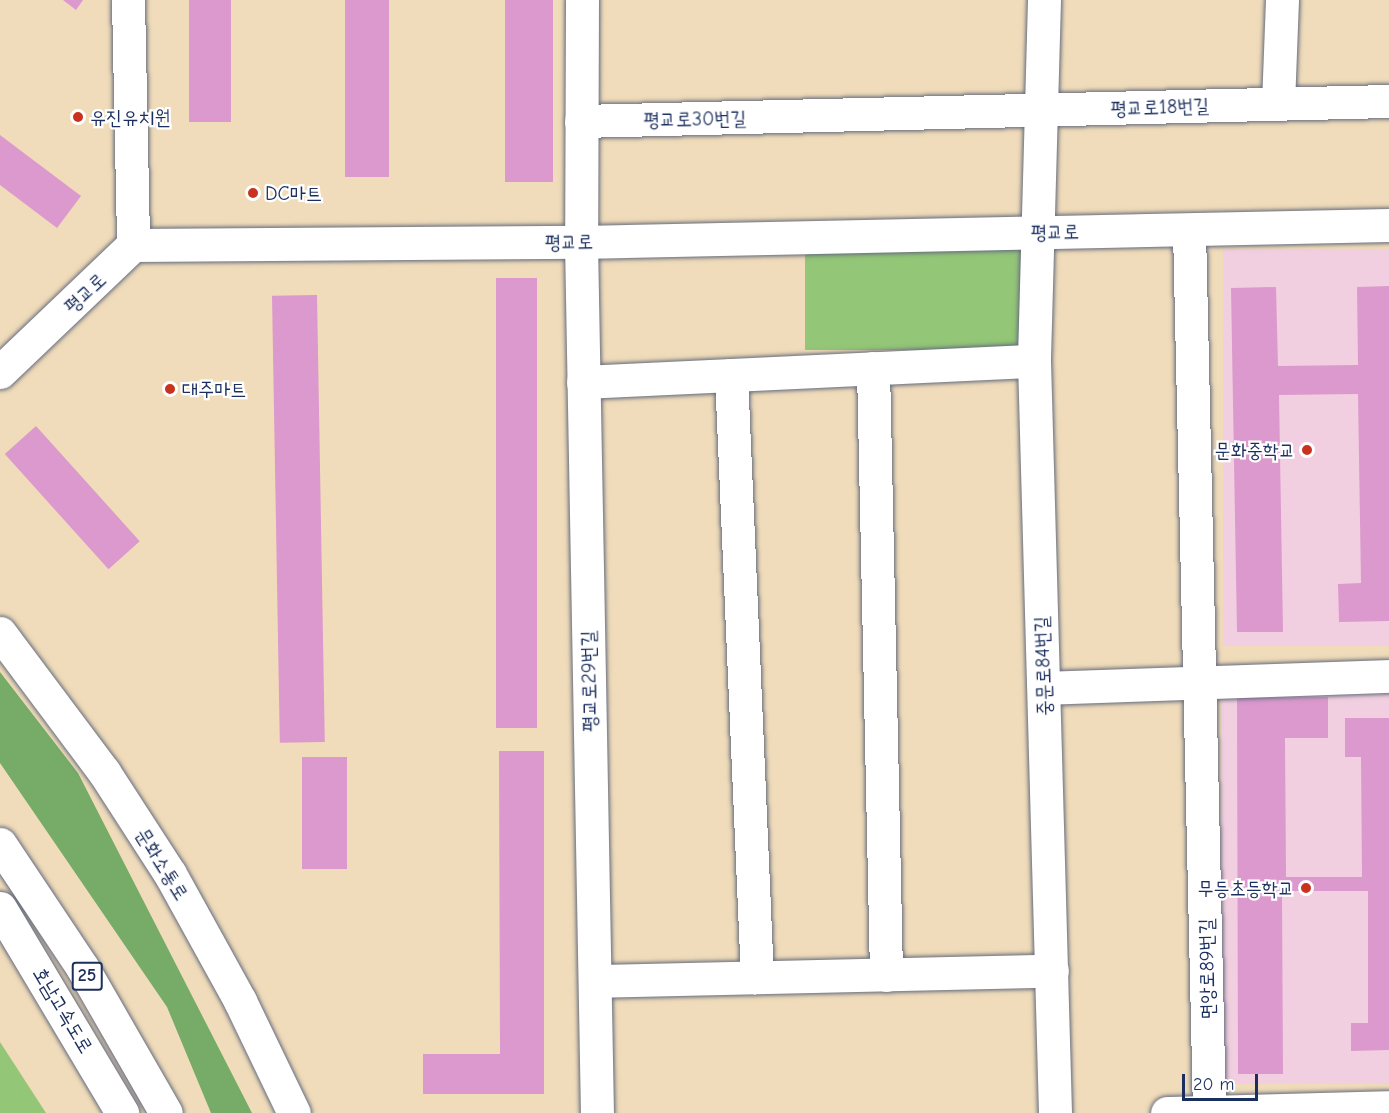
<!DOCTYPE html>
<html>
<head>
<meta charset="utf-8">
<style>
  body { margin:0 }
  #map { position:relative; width:1389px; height:1113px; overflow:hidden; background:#f0dcba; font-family:"Comic Neue","Poor Story",sans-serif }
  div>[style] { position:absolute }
  .built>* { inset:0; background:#f2cfe0; transform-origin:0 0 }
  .green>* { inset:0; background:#93c677; transform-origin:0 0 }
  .forest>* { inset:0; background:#76ab68 }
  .building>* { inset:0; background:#db99cd; transform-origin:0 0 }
  .roads { filter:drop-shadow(0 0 2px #666c7e) drop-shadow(0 0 2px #666c7e) }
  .minor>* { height:33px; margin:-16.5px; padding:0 16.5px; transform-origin:16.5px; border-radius:16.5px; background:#fff }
  .highway>* { height:33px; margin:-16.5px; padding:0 16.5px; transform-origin:16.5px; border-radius:16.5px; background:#fff }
  .dots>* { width:16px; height:16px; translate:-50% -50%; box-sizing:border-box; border:3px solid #fff; border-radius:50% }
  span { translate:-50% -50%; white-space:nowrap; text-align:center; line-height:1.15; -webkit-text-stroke:4.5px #fff; paint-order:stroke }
  .shield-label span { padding:2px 4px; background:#fff; border:2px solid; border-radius:4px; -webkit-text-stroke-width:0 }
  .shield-label { font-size:18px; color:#1b2f5e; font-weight:700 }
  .street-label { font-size:20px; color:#1b2f5e }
  .poi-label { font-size:20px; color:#1b2f5e }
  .left { translate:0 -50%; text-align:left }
  .right { translate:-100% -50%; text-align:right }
  .scale { position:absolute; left:1182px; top:1074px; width:76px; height:27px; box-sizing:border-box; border:3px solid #1b2f5e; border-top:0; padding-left:8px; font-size:18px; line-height:21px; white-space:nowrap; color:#1b2f5e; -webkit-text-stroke:4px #fff; paint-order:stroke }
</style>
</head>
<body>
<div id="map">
  <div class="built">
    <div style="left:1389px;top:249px;width:397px;height:166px;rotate:90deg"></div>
    <div style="left:1389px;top:690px;width:394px;height:167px;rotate:90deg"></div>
  </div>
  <div class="green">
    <div style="left:1021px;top:243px;width:107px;height:216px;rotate:90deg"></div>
    <div style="clip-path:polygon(0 1042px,46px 1113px,0 1113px)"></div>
  </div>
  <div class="forest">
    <div style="clip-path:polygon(0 672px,78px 773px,252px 1113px,211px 1113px,167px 1007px,0 763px)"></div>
  </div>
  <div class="building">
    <div style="clip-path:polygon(63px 0,83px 0,76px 10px)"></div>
    <div style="left:189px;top:0;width:42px;height:122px"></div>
    <div style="left:345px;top:0;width:44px;height:177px"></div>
    <div style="left:505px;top:0;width:48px;height:182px"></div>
    <div style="clip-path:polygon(0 135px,81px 196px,57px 228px,0 185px)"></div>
    <div style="left:496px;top:278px;width:41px;height:450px"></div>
    <div style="clip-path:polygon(1389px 286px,1389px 621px,1339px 622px,1338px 584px,1361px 583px,1358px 394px,1279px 395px,1283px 632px,1237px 632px,1231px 288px,1276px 287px,1278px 366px,1358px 365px,1357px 287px)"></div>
    <div style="left:317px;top:295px;width:447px;height:45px;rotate:89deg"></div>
    <div style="left:36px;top:426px;width:155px;height:42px;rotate:48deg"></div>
    <div style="clip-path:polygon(1328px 697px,1328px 738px,1285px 738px,1286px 877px,1362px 877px,1361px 757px,1345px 757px,1345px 718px,1389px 718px,1389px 1050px,1351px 1051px,1351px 1023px,1368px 1023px,1368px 891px,1282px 891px,1283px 1074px,1238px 1074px,1237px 698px)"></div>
    <div style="clip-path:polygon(499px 751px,544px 751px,544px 1094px,423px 1094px,423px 1054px,500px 1054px)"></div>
    <div style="left:302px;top:757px;width:45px;height:112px"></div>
  </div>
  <div class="roads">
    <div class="minor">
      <div style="left:128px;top:0;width:245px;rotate:88.8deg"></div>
      <div style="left:582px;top:0;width:242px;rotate:90.2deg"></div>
      <div style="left:581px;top:242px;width:871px;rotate:88.95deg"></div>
      <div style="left:1044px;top:0;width:361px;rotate:91.6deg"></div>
      <div style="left:1034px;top:361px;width:752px;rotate:88.4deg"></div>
      <div style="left:1278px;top:104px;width:104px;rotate:-87.8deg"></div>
      <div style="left:581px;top:121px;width:808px;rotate:-1.42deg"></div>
      <div style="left:1189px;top:230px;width:883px;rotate:88.7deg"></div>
      <div style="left:873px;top:368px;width:607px;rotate:88.77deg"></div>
      <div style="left:0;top:372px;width:184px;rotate:-43.7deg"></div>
      <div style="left:133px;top:245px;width:448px;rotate:-0.4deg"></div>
      <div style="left:581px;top:242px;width:808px;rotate:-1.21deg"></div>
      <div style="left:731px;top:375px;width:603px;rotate:87.53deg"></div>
      <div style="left:583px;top:382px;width:451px;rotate:-2.7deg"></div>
      <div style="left:0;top:633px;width:174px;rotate:53.2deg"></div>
      <div style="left:104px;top:772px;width:121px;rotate:57.1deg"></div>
      <div style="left:170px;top:874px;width:145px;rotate:61.1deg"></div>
      <div style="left:240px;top:1001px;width:124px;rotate:64.3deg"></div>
      <div style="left:1044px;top:688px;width:345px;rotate:-2deg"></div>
      <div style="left:595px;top:981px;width:457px;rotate:-1.3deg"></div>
      <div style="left:1167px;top:1113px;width:222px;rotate:-1.5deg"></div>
    </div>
    <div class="highway">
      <div style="left:0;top:844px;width:148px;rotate:56.3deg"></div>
      <div style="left:82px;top:967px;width:168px;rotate:60.1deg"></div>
      <div style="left:0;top:908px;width:239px;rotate:59.2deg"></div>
    </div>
  </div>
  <div class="dots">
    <div style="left:78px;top:117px;background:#c8321e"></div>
    <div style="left:253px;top:193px;background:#c8321e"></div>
    <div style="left:170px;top:389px;background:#c8321e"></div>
    <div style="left:1307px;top:450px;background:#c8321e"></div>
    <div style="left:1306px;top:888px;background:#c8321e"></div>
  </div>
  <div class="shield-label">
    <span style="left:87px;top:976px">25</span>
  </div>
  <div class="street-label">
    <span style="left:1160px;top:107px;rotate:-2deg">평교로18번길</span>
    <span style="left:695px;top:119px;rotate:-1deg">평교로30번길</span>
    <span style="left:1055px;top:232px;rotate:-1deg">평교로</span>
    <span style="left:569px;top:242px;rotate:-1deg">평교로</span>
    <span style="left:85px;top:293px;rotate:-43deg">평교로</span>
    <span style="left:1043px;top:666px;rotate:-92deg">중문로84번길</span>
    <span style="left:589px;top:681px;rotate:-91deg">평교로29번길</span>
    <span style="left:162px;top:864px;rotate:58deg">문화소통로</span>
    <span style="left:1207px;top:969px;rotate:-91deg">면앙로89번길</span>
    <span style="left:63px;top:1010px;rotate:59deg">호남고속도로</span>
  </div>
  <div class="poi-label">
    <span class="left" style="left:90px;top:117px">유진유치원</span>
    <span class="left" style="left:265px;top:193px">DC마트</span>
    <span class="left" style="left:182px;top:389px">대주마트</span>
    <span class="right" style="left:1295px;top:450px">문화중학교</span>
    <span class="right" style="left:1294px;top:888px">무등초등학교</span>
  </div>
  <div class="scale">20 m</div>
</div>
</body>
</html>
